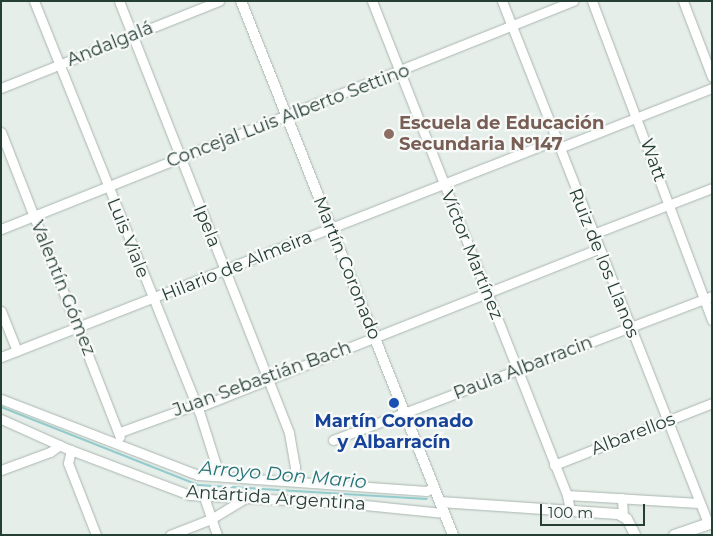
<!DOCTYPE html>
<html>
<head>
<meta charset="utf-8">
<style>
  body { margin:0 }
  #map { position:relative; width:713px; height:536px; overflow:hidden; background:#e6eee9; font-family:Montserrat,sans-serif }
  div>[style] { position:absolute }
  .stream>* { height:2px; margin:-1px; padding:0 1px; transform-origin:1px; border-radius:1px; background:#93ccce }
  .roads { filter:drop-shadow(0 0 1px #a9b6af) drop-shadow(0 0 1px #a9b6af) }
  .minor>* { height:9px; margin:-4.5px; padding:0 4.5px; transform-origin:4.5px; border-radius:4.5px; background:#fff }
  .tertiary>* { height:10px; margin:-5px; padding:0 5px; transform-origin:5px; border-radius:5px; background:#fff }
  .secondary>* { height:11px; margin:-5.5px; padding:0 5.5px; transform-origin:5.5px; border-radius:5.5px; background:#fff }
  .dots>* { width:14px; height:14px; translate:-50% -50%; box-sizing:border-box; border:2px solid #f7faf8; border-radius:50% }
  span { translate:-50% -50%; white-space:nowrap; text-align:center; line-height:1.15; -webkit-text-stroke:4.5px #f7faf8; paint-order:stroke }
  .street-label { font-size:18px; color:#263f35 }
  .education-label { font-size:18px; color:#785e54; font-weight:700 }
  .left { translate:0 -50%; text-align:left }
  .transit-label { font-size:18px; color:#164399; font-weight:700 }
  .water-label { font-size:19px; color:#247377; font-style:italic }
  .frame { position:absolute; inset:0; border:2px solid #263f35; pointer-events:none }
  .scale { position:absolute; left:540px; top:504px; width:105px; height:22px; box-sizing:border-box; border:2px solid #263f35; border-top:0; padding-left:6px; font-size:15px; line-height:18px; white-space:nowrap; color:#263f35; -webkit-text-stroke:4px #f7faf8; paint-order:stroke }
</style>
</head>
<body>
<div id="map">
  <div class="stream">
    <div style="left:1px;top:407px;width:212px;rotate:21.6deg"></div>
    <div style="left:198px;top:485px;width:229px;rotate:3.5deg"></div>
  </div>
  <div class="roads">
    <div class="minor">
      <div style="left:34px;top:1px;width:442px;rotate:68.1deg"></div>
      <div style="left:199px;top:411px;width:57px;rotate:72.5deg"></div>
      <div style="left:216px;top:465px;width:11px;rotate:90deg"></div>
      <div style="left:119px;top:1px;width:464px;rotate:68.5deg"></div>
      <div style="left:289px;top:433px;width:34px;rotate:80deg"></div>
      <div style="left:295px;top:466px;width:15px;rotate:94deg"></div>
      <div style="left:372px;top:1px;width:531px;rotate:68.46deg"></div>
      <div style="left:567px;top:495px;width:15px;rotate:79deg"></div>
      <div style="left:502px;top:1px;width:561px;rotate:68.46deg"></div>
      <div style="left:592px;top:1px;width:341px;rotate:69.4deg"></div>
      <div style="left:683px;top:1px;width:81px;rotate:69.1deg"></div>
      <div style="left:1px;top:88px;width:235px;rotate:-21.8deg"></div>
      <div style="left:1px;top:132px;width:327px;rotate:68.7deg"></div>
      <div style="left:559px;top:148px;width:164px;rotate:-21.4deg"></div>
      <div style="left:1px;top:229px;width:616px;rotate:-21.73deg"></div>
      <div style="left:593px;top:234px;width:128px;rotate:-21.1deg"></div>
      <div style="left:1px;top:311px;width:43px;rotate:68.2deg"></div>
      <div style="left:1px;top:357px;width:596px;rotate:-21.36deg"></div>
      <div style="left:1px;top:399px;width:211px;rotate:21.1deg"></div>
      <div style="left:198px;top:475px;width:229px;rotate:4deg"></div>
      <div style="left:426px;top:491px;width:9px;rotate:-21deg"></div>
      <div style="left:1px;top:419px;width:73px;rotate:24.1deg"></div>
      <div style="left:68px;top:449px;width:130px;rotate:20.7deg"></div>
      <div style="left:190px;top:495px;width:155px;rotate:3deg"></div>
      <div style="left:345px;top:503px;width:100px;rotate:5.8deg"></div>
      <div style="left:120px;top:432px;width:73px;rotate:-19.9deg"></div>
      <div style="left:189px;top:407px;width:15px;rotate:-8deg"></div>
      <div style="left:204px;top:405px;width:425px;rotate:-21.6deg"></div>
      <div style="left:333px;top:440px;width:405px;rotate:-20.8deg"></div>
      <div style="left:71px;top:450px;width:13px;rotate:103deg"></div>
      <div style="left:68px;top:463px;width:77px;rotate:68.7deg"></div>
      <div style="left:554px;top:465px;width:170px;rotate:-21.4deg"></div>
      <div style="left:1px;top:470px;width:52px;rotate:-20.2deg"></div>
      <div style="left:50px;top:452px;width:12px;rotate:-35deg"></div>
      <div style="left:567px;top:495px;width:132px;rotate:3.5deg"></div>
      <div style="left:204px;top:497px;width:40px;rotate:71.1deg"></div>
      <div style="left:622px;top:498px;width:17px;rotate:87deg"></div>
      <div style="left:170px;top:535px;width:44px;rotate:-21.3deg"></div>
      <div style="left:211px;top:519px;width:42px;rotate:-31.4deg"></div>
    </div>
    <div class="tertiary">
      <div style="left:241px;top:1px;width:575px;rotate:68.35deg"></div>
      <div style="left:440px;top:502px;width:178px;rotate:3.9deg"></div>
      <div style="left:618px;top:514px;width:10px;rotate:29deg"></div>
      <div style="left:627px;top:519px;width:18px;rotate:63deg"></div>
    </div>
    <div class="secondary">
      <div style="left:674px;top:535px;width:40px;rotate:-18.9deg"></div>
    </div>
  </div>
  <div class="dots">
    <div style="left:389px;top:134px;background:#8d6e63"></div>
    <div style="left:394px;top:403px;background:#1a4fb4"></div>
  </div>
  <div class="street-label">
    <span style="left:110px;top:44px;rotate:-22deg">Andalgalá</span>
    <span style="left:288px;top:116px;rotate:-21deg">Concejal Luis Alberto Settino</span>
    <span style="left:653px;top:160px;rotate:70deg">Watt</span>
    <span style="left:207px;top:226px;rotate:68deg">Ipela</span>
    <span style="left:128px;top:238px;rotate:68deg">Luis Viale</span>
    <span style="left:472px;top:255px;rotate:68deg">Víctor Martínez</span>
    <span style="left:604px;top:263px;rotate:68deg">Ruiz de los Llanos</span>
    <span style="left:237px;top:266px;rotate:-22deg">Hilario de Almeira</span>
    <span style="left:347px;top:268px;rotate:68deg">Martín Coronado</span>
    <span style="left:63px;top:288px;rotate:68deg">Valentín Gómez</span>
    <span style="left:523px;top:368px;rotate:-21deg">Paula Albarracin</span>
    <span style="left:262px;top:379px;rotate:-20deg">Juan Sebastián Bach</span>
    <span style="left:633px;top:434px;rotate:-21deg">Albarellos</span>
    <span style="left:276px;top:498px;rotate:4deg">Antártida Argentina</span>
  </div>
  <div class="education-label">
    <span class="left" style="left:399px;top:134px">Escuela de Educación<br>Secundaria Nº147</span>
  </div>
  <div class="transit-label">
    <span style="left:394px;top:432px">Martín Coronado<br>y Albarracín</span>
  </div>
  <div class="water-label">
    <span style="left:283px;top:475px;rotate:5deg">Arroyo Don Mario</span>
  </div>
  <div class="frame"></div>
  <div class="scale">100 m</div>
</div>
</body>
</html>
